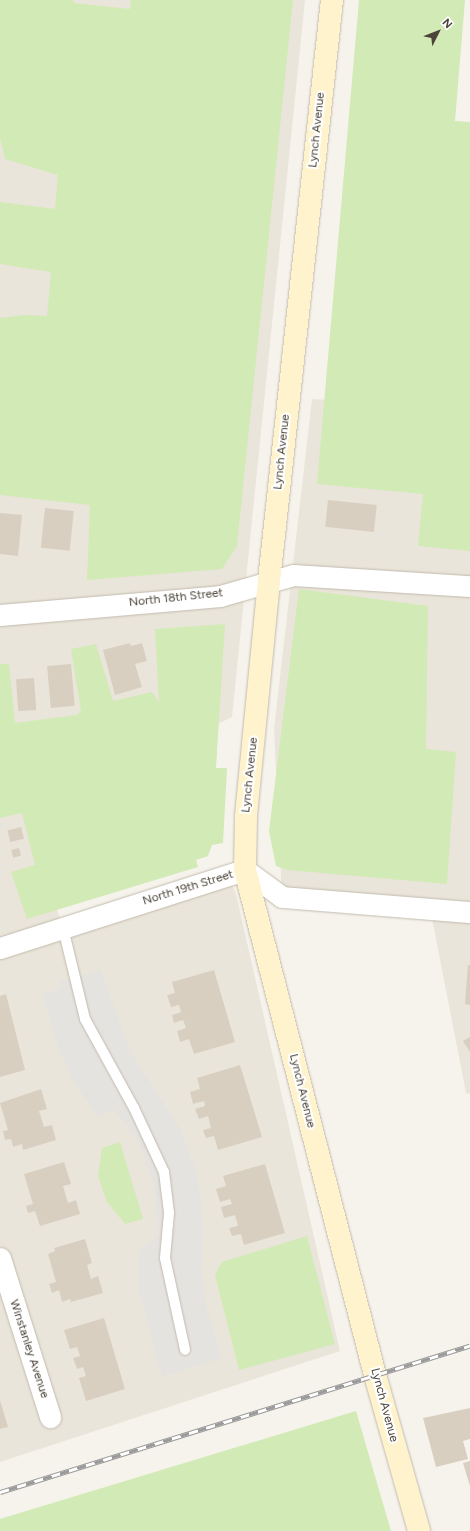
<!DOCTYPE html>
<html>
<head>
<meta charset="utf-8">
<style>
  body { margin:0 }
  #map { position:relative; width:470px; height:1531px; overflow:hidden; background:#f6f3ec; font-family:Figtree,sans-serif }
  div>[style] { position:absolute }
  .residential>* { inset:0; background:#eae5da }
  .green>* { inset:0; background:#d2eab5 }
  .parking>* { inset:0; background:#e5e3e0 }
  .building>* { inset:0; background:#d8cfc1; transform-origin:0 0 }
  .roads { filter:drop-shadow(0 0 1px #c2bbae) drop-shadow(0 0 1px #c2bbae) }
  .lane>* { height:10px; margin:-5px; padding:0 5px; transform-origin:5px; border-radius:5px; background:#fff }
  .street>* { height:21px; margin:-10.5px; padding:0 10.5px; transform-origin:10.5px; border-radius:10.5px; background:#fff }
  .secondary>* { height:22px; margin:-11px; padding:0 11px; transform-origin:11px; border-radius:11px; background:#fff3cd }
  .rail>* { height:4.5px; margin-top:-2.25px; transform-origin:0; background:repeating-linear-gradient(90deg,#fff 0 9px,#9a9a9a 0 18px); box-sizing:border-box; border-block:1px solid #9a9a9a }
  span { translate:-50% -50%; white-space:nowrap; text-align:center; line-height:1.15; -webkit-text-stroke:4px #fff; paint-order:stroke }
  .street-label { font-size:12px; color:#4b4439 }
  .north { position:absolute; left:418px; top:12px; width:40px; height:40px; -webkit-text-stroke:3px #fff; paint-order:stroke; rotate:48deg; font-size:11px; font-weight:700; line-height:16px; text-align:center; color:#4b4439 }
  .north::after { content:''; display:block; margin:auto; width:14px; height:18px; background:#4b4439; clip-path:polygon(50% 0,100% 100%,50% 72%,0 100%) }
</style>
</head>
<body>
<div id="map">
  <div class="residential">
    <div style="clip-path:polygon(0 0,305px 0,232px 717px,197px 734px,20px 792px,63px 928px,228px 876px,236px 894px,340px 1351px,0 1462px)"></div>
    <div style="clip-path:polygon(312px 399px,470px 408px,470px 1094px,466px 1093px,430px 908px,282px 897px,274px 729px)"></div>
  </div>
  <div class="green">
    <div style="clip-path:polygon(0 0,73px 0,74px 3px,130px 9px,131px 0,293px 0,237px 546px,222px 569px,87px 580px,90px 505px,0 495px,0 318px,25px 315px,47px 316px,51px 272px,0 264px,0 202px,55px 209px,58px 175px,5px 159px,0 138px)"></div>
    <div style="clip-path:polygon(359px 0,465px 0,455px 121px,470px 122px,470px 551px,418px 546px,423px 494px,317px 484px)"></div>
    <div style="clip-path:polygon(299px 589px,428px 606px,426px 749px,456px 752px,447px 884px,288px 870px,276px 866px,269px 831px)"></div>
    <div style="clip-path:polygon(225px 624px,216px 768px,227px 768px,223px 843px,212px 845px,208px 856px,196px 860px,198px 867px,27px 919px,11px 872px,35px 865px,22px 813px,0 818px,0 664px,9px 664px,15px 723px,77px 715px,81px 711px,71px 649px,96px 644px,113px 701px,152px 692px,159px 703px,155px 629px)"></div>
    <div style="clip-path:polygon(120px 1142px,143px 1219px,125px 1224px,107px 1202px,98px 1176px,102px 1148px)"></div>
    <div style="clip-path:polygon(307px 1236px,335px 1344px,239px 1370px,215px 1275px,222px 1262px)"></div>
    <div style="clip-path:polygon(356px 1411px,391px 1531px,0 1531px,0 1519px)"></div>
  </div>
  <div class="parking">
    <div style="clip-path:polygon(101px 970px,130px 1051px,181px 1130px,195px 1168px,201px 1197px,203px 1226px,202px 1269px,206px 1305px,222px 1358px,162px 1377px,139px 1292px,139px 1251px,159px 1235px,154px 1185px,141px 1147px,126px 1124px,113px 1109px,99px 1117px,75px 1084px,58px 1047px,42px 994px,61px 989px,59px 982px)"></div>
  </div>
  <div class="building">
    <div style="left:328px;top:500px;width:49px;height:27px;rotate:6deg"></div>
    <div style="left:45px;top:508px;width:29px;height:40px;rotate:6deg"></div>
    <div style="clip-path:polygon(0 513px,22px 515px,18px 556px,0 554px)"></div>
    <div style="clip-path:polygon(130px 643px,131px 646px,142px 643px,147px 661px,135px 664px,142px 687px,115px 695px,103px 650px)"></div>
    <div style="left:71px;top:664px;width:42px;height:24px;rotate:85deg"></div>
    <div style="left:34px;top:678px;width:32px;height:18px;rotate:86deg"></div>
    <div style="left:21px;top:827px;width:12px;height:14px;rotate:76deg"></div>
    <div style="left:19px;top:848px;width:8px;height:8px;rotate:76deg"></div>
    <div style="clip-path:polygon(468px 965px,470px 965px,470px 1005px,465px 1004px)"></div>
    <div style="clip-path:polygon(214px 970px,235px 1042px,194px 1054px,189px 1039px,180px 1042px,177px 1031px,186px 1028px,183px 1020px,174px 1023px,172px 1015px,181px 1012px,179px 1005px,171px 1007px,167px 995px,175px 993px,172px 982px)"></div>
    <div style="clip-path:polygon(6px 994px,25px 1070px,0 1077px,0 996px)"></div>
    <div style="clip-path:polygon(470px 1037px,470px 1052px,463px 1041px)"></div>
    <div style="clip-path:polygon(240px 1065px,262px 1137px,218px 1150px,214px 1136px,206px 1138px,203px 1130px,211px 1128px,208px 1116px,199px 1119px,195px 1109px,205px 1106px,204px 1101px,193px 1104px,190px 1092px,200px 1089px,197px 1078px)"></div>
    <div style="clip-path:polygon(41px 1089px,47px 1109px,39px 1111px,44px 1127px,52px 1125px,56px 1140px,23px 1150px,22px 1144px,13px 1147px,11px 1139px,5px 1140px,3px 1131px,8px 1130px,0 1103px)"></div>
    <div style="clip-path:polygon(64px 1162px,71px 1184px,63px 1186px,68px 1203px,76px 1200px,80px 1214px,40px 1226px,35px 1211px,28px 1213px,26px 1206px,33px 1204px,24px 1174px)"></div>
    <div style="clip-path:polygon(265px 1164px,285px 1233px,244px 1245px,241px 1234px,232px 1236px,229px 1228px,238px 1226px,235px 1215px,224px 1218px,221px 1207px,232px 1204px,230px 1199px,220px 1202px,216px 1189px,226px 1186px,223px 1176px)"></div>
    <div style="clip-path:polygon(85px 1239px,92px 1263px,87px 1265px,91px 1279px,98px 1276px,103px 1293px,71px 1302px,70px 1299px,62px 1302px,59px 1290px,52px 1293px,49px 1284px,56px 1282px,48px 1254px,55px 1251px,54px 1248px)"></div>
    <div style="clip-path:polygon(104px 1318px,125px 1389px,86px 1401px,79px 1378px,86px 1376px,83px 1367px,77px 1369px,73px 1358px,80px 1356px,77px 1347px,70px 1349px,64px 1330px)"></div>
    <div style="clip-path:polygon(0 1400px,8px 1427px,0 1429px)"></div>
    <div style="clip-path:polygon(470px 1408px,470px 1439px,463px 1441px,468px 1459px,436px 1467px,423px 1418px)"></div>
    <div style="clip-path:polygon(470px 1461px,470px 1486px,463px 1463px)"></div>
  </div>
  <div class="roads">
    <div class="lane">
      <div style="left:63px;top:928px;width:94px;rotate:76.4deg"></div>
      <div style="left:85px;top:1019px;width:102px;rotate:61.2deg"></div>
      <div style="left:134px;top:1108px;width:71px;rotate:64.9deg"></div>
      <div style="left:164px;top:1172px;width:41px;rotate:83deg"></div>
      <div style="left:169px;top:1213px;width:45px;rotate:95.1deg"></div>
      <div style="left:165px;top:1258px;width:94px;rotate:77.7deg"></div>
    </div>
    <div class="street">
      <div style="left:0;top:615px;width:221px;rotate:-4.9deg"></div>
      <div style="left:220px;top:596px;width:76px;rotate:-16deg"></div>
      <div style="left:293px;top:575px;width:177px;rotate:3.6deg"></div>
      <div style="left:0;top:948px;width:257px;rotate:-17.7deg"></div>
      <div style="left:245px;top:870px;width:46px;rotate:36.1deg"></div>
      <div style="left:282px;top:897px;width:189px;rotate:4.6deg"></div>
      <div style="left:0;top:1258px;width:167px;rotate:72.5deg"></div>
    </div>
    <div class="secondary">
      <div style="left:332px;top:0;width:584px;rotate:96.19deg"></div>
      <div style="left:269px;top:581px;width:237px;rotate:95.6deg"></div>
      <div style="left:246px;top:817px;width:53px;rotate:91.1deg"></div>
      <div style="left:245px;top:870px;width:521px;rotate:75.56deg"></div>
      <div style="left:375px;top:1375px;width:162px;rotate:74.2deg"></div>
    </div>
  </div>
  <div class="rail">
    <div style="left:0;top:1492px;width:492px;rotate:-17.3deg"></div>
  </div>
  <div class="street-label">
    <span style="left:317px;top:130px;rotate:-84deg">Lynch Avenue</span>
    <span style="left:282px;top:452px;rotate:-84deg">Lynch Avenue</span>
    <span style="left:176px;top:598px;rotate:-6deg">North 18th Street</span>
    <span style="left:250px;top:775px;rotate:-84deg">Lynch Avenue</span>
    <span style="left:188px;top:888px;rotate:-17deg">North 19th Street</span>
    <span style="left:302px;top:1091px;rotate:76deg">Lynch Avenue</span>
    <span style="left:29px;top:1349px;rotate:72deg">Winstanley Avenue</span>
    <span style="left:384px;top:1405px;rotate:75deg">Lynch Avenue</span>
  </div>
  <div class="north">N</div>
</div>
</body>
</html>
